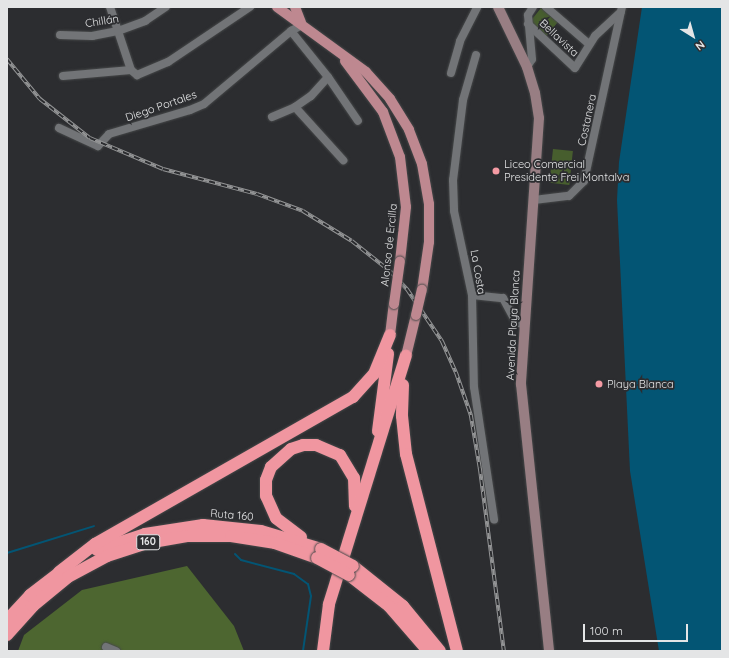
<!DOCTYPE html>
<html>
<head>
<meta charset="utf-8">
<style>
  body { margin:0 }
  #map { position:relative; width:729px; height:658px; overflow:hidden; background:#2c2d30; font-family:Quicksand,sans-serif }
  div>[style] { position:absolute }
  .green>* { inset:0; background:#475e2e; transform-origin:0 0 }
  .forest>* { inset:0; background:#4d6630 }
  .water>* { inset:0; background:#035574 }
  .stream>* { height:2px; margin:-1px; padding:0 1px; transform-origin:1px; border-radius:1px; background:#035574 }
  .roads { filter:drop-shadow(0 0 1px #464849) drop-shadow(0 0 1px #464849) }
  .street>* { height:8px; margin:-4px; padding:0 4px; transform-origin:4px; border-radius:4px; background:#727477 }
  .secondary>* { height:10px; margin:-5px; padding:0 5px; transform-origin:5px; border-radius:5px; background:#987e83 }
  .primary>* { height:10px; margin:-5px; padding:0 5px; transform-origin:5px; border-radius:5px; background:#be8890 }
  .highway>* { height:12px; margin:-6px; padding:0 6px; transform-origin:6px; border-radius:6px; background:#f096a0 }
  .rail>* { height:3.5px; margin-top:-1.75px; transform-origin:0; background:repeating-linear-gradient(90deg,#2c2d30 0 6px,#949596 0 12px); box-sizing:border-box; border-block:1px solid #949596 }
  .bridges { filter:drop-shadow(0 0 1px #464849) drop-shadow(0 0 1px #464849) }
  .primary-bridge>* { height:10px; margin:-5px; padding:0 5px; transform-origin:5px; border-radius:5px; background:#be8890 }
  .highway-bridge>* { height:12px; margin:-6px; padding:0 6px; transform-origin:6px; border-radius:6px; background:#f096a0 }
  .dots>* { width:11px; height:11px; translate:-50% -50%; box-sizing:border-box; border:2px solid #2c2d30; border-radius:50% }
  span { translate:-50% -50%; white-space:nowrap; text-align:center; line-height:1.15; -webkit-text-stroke:3.5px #2c2d30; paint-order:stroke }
  .shield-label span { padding:1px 3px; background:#2c2d30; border:1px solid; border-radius:3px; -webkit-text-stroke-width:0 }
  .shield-label { font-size:10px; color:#e4e5e6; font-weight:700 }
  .street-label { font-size:11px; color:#e4e5e6 }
  .poi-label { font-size:11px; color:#e4e5e6 }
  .left { translate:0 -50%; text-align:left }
  .frame { position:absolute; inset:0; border:8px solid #e4e5e6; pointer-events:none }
  .north { position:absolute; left:673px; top:16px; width:40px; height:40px; -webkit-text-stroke:3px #2c2d30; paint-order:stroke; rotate:143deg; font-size:11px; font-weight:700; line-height:16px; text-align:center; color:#e4e5e6 }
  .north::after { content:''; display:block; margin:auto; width:14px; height:18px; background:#e4e5e6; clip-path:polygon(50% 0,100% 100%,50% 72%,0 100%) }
  .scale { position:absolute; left:583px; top:624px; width:105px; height:18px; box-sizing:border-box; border:2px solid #e4e5e6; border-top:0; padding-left:5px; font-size:12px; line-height:14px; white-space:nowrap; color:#e4e5e6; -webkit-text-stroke:3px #2c2d30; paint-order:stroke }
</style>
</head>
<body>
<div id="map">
  <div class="green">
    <div style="left:541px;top:8px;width:22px;height:19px;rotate:39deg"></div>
    <div style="left:553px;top:149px;width:20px;height:34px;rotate:6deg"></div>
  </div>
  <div class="forest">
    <div style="clip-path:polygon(187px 566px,234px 626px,244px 651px,18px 651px,24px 635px,82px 590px)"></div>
  </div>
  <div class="water">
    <div style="clip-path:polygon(642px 7px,722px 7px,722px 651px,659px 651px,630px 471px,617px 200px,619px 162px)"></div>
  </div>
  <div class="stream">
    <div style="left:7px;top:553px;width:91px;rotate:-17.2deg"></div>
    <div style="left:235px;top:554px;width:8px;rotate:45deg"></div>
    <div style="left:241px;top:560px;width:55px;rotate:14.8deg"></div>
    <div style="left:294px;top:574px;width:17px;rotate:36deg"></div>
    <div style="left:308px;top:584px;width:12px;rotate:76deg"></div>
    <div style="left:311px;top:596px;width:56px;rotate:98.3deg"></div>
  </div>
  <div class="roads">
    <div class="street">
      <div style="left:110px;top:7px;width:66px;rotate:71.6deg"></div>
      <div style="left:131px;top:70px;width:8px;rotate:40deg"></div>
      <div style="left:137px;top:75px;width:34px;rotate:-23deg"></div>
      <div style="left:168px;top:62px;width:99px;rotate:-33.9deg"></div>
      <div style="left:546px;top:7px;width:57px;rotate:40.7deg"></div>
      <div style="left:528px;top:24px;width:64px;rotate:43.1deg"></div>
      <div style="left:575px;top:68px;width:38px;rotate:-58deg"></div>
      <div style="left:595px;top:36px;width:35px;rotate:-43deg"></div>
      <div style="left:291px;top:31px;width:59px;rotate:51.2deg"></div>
      <div style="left:328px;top:77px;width:53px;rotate:55.7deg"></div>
      <div style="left:60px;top:35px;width:32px;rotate:2deg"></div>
      <div style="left:92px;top:36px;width:26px;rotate:-11deg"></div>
      <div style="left:118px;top:31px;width:29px;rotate:-20deg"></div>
      <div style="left:145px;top:21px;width:25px;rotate:-34deg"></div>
      <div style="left:476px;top:55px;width:47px;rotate:106.1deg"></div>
      <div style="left:463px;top:100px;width:81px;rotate:97.1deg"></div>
      <div style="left:453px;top:180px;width:31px;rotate:88deg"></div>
      <div style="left:454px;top:211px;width:86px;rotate:77.9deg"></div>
      <div style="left:472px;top:295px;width:92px;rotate:88.8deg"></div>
      <div style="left:474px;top:387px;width:134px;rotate:81.4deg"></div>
      <div style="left:527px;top:67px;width:9px;rotate:-58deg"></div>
      <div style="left:532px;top:59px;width:44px;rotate:-95.2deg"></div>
      <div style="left:528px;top:15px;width:9px;rotate:-58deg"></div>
      <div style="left:451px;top:73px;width:33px;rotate:-74deg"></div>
      <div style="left:460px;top:41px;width:38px;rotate:-63deg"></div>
      <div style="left:63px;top:76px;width:68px;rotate:-5deg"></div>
      <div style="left:295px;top:107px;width:72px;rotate:47.8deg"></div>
      <div style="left:272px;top:117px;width:25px;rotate:-23deg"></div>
      <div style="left:295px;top:107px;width:19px;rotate:-35deg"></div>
      <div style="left:311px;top:96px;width:25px;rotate:-48deg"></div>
      <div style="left:59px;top:128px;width:43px;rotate:24.8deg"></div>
      <div style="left:98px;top:146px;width:16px;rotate:-47deg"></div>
      <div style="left:109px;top:134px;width:84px;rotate:-16.5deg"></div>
      <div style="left:190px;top:110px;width:15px;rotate:-23deg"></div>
      <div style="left:204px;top:104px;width:114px;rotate:-40deg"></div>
      <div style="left:291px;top:31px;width:13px;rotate:-29deg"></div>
      <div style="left:534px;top:200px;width:35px;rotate:-7deg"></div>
      <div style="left:569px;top:196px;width:21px;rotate:-45deg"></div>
      <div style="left:584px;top:181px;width:178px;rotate:-77.7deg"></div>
      <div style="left:472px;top:295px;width:31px;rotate:6deg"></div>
      <div style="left:503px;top:298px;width:26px;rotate:62deg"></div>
      <div style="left:515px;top:321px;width:10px;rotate:24deg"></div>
      <div style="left:106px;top:647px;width:11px;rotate:22deg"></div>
    </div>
    <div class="secondary">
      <div style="left:498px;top:7px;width:67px;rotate:64.2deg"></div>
      <div style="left:527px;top:67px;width:27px;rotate:73deg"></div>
      <div style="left:535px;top:93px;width:25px;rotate:81deg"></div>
      <div style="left:539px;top:118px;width:267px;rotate:93.9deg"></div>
      <div style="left:521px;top:384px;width:268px;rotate:84deg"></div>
    </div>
    <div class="primary">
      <div style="left:277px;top:7px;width:110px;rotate:36.1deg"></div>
      <div style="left:366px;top:72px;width:36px;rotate:48deg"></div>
      <div style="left:390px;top:99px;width:36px;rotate:58deg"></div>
      <div style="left:409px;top:130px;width:36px;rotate:69deg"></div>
      <div style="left:422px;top:164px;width:41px;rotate:80.1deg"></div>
      <div style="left:429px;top:204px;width:38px;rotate:90deg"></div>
      <div style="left:429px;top:242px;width:49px;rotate:98.3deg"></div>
      <div style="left:295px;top:7px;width:17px;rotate:69deg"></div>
      <div style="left:345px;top:61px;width:64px;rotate:53.3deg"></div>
      <div style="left:383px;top:112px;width:48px;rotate:69.3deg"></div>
      <div style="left:400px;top:157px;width:50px;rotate:83.2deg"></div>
      <div style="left:406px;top:207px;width:54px;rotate:96.3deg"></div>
      <div style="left:390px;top:335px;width:31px;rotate:-83deg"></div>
      <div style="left:406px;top:356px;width:42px;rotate:-76.3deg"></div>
    </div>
    <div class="highway">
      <div style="left:403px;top:385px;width:31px;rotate:92deg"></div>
      <div style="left:402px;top:416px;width:38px;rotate:84deg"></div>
      <div style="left:406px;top:454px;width:203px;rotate:75.5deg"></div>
      <div style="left:378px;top:431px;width:78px;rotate:-82.6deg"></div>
      <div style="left:301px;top:537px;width:31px;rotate:-143deg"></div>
      <div style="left:276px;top:518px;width:24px;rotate:-114deg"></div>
      <div style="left:266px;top:496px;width:16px;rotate:-90deg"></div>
      <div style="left:266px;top:480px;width:14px;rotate:-69deg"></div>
      <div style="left:271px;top:467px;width:27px;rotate:-42deg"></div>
      <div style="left:291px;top:449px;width:13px;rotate:-18deg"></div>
      <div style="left:303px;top:445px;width:13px"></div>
      <div style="left:316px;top:445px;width:26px;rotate:23deg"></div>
      <div style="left:340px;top:455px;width:27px;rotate:59deg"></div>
      <div style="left:354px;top:478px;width:28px;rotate:88deg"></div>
      <div style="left:97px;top:550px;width:51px;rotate:-18.4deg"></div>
      <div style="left:145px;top:534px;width:59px;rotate:-8.8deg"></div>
      <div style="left:203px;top:525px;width:58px;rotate:5.9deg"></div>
      <div style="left:261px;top:531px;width:63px;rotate:16.7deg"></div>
      <div style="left:353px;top:566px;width:64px;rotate:38.7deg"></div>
      <div style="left:403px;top:606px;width:58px;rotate:50.6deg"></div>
      <div style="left:59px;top:572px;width:46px;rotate:-37.9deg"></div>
      <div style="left:95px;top:544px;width:297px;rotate:-29.7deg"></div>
      <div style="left:353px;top:397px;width:31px;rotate:-48deg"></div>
      <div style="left:374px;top:374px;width:42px;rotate:-67.7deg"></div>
      <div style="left:349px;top:575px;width:51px;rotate:37.8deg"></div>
      <div style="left:389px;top:606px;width:60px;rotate:49.1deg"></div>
      <div style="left:7px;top:620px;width:34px;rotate:-47deg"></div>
      <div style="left:30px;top:595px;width:44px;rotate:-37.6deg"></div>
      <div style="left:7px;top:635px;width:39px;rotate:-48deg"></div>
      <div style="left:33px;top:606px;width:45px;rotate:-39.6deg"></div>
      <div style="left:68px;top:577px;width:44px;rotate:-28.3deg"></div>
      <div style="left:107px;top:556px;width:42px;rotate:-18deg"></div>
      <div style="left:147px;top:543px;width:42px;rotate:-9.7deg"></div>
      <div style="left:188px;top:536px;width:43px"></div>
      <div style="left:231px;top:536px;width:45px;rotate:9deg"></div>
      <div style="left:275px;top:543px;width:45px;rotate:19.7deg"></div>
      <div style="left:323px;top:651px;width:47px;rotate:-82.7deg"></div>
      <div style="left:329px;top:604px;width:260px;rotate:-72.8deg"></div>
    </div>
  </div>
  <div class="rail">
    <div style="left:7px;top:59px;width:52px;rotate:50.5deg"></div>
    <div style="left:40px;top:99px;width:63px;rotate:38deg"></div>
    <div style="left:90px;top:138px;width:79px;rotate:23deg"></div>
    <div style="left:163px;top:169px;width:97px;rotate:14.9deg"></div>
    <div style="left:257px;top:194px;width:49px;rotate:20.3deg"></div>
    <div style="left:303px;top:211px;width:57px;rotate:31.5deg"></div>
    <div style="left:352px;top:241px;width:48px;rotate:38.3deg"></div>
    <div style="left:390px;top:271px;width:25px;rotate:47deg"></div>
    <div style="left:407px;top:289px;width:63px;rotate:56.1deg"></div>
    <div style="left:442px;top:341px;width:34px;rotate:66deg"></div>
    <div style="left:456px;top:372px;width:46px;rotate:70.8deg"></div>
    <div style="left:471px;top:415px;width:54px;rotate:80.4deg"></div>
    <div style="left:480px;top:468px;width:185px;rotate:82.5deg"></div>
  </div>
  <div class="bridges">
    <div class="primary-bridge">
      <div style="left:394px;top:304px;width:43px;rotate:-82.1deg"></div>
      <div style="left:416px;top:315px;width:26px;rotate:-77deg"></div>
    </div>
    <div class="highway-bridge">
      <div style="left:321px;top:549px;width:36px;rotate:28deg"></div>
      <div style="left:317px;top:558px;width:36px;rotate:28deg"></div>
    </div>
  </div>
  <div class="dots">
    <div style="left:496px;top:171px;background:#f49aa3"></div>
    <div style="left:599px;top:384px;background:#f49aa3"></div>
  </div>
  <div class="shield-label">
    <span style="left:148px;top:542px">160</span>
  </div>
  <div class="street-label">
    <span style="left:102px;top:21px;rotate:-9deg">Chillán</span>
    <span style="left:559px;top:38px;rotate:43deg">Bellavista</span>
    <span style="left:161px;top:106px;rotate:-19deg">Diego Portales</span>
    <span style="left:587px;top:120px;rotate:-78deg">Costanera</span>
    <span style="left:389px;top:245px;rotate:-84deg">Alonso de Ercilla</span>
    <span style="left:478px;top:272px;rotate:80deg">La Costa</span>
    <span style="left:513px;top:325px;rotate:-87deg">Avenida Playa Blanca</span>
    <span style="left:232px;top:515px;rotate:5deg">Ruta 160</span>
  </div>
  <div class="poi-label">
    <span class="left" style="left:504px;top:171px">Liceo Comercial<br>Presidente Frei Montalva</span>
    <span class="left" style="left:607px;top:384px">Playa Blanca</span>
  </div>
  <div class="frame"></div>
  <div class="north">N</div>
  <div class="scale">100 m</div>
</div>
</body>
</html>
